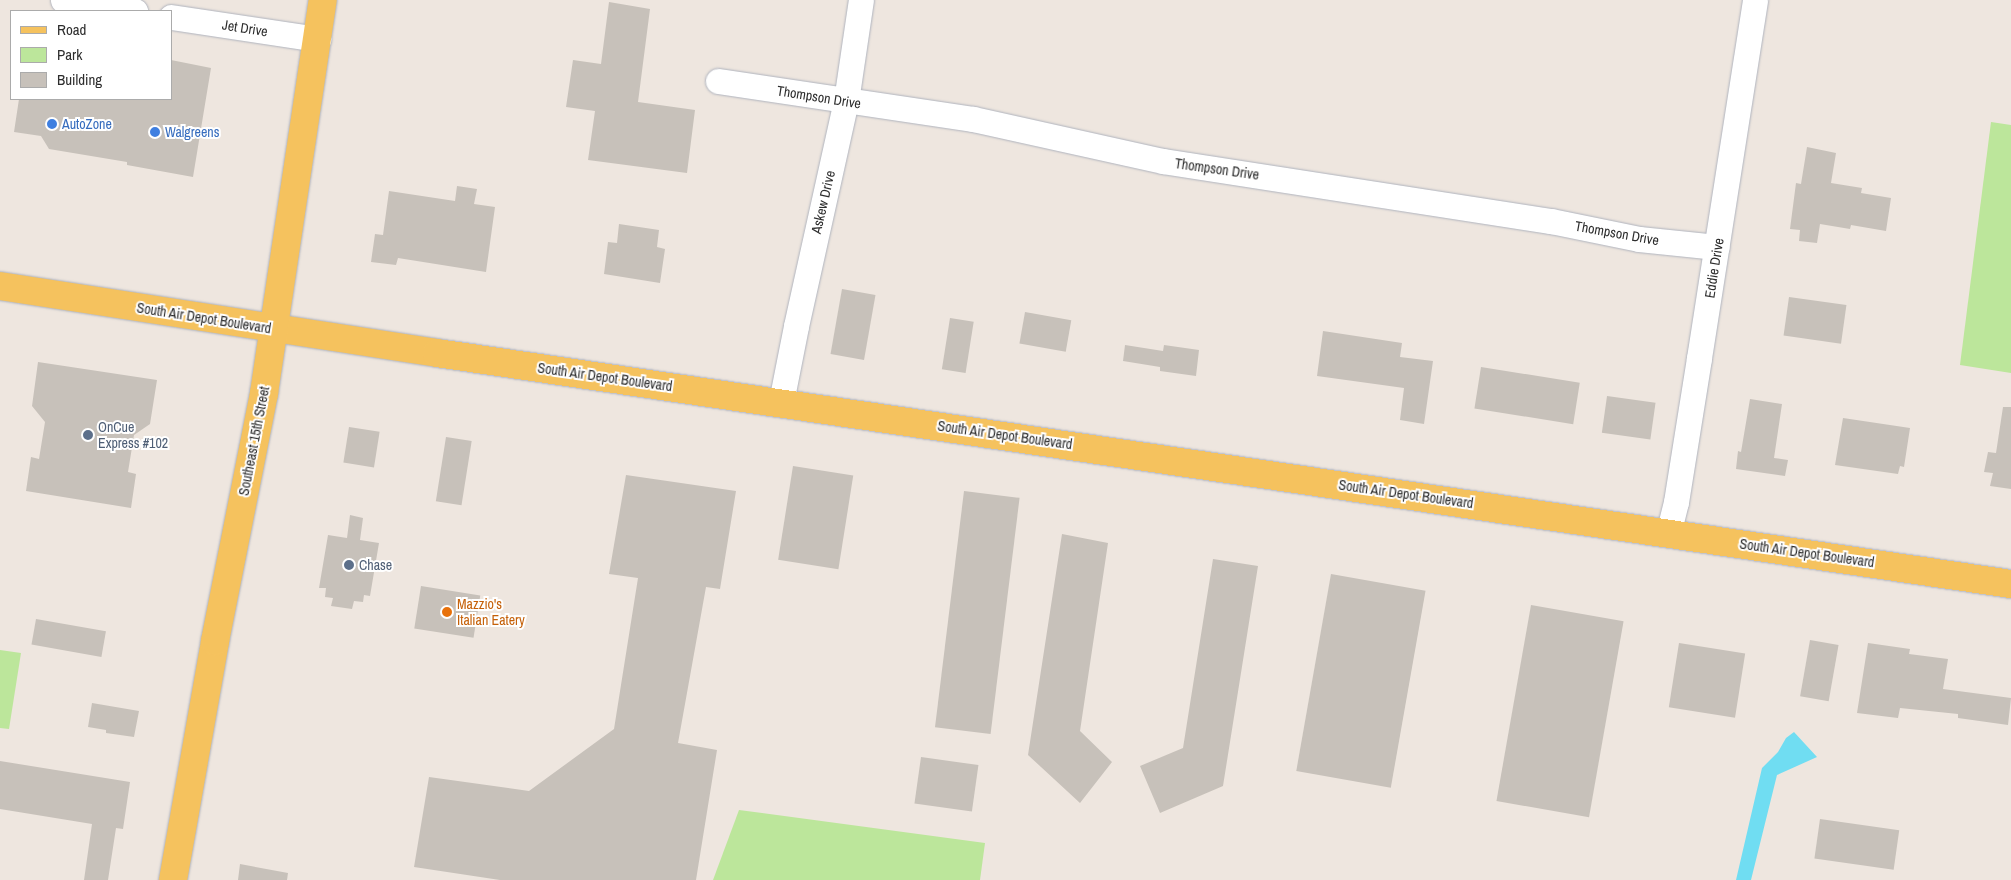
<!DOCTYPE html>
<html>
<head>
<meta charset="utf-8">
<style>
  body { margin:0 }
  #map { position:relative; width:2011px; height:880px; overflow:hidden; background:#eee6df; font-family:"Archivo Narrow",sans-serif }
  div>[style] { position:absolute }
  .green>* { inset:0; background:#bce69b }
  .water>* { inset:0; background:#70ddf2 }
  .building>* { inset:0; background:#c7c1ba; transform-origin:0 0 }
  .roads { filter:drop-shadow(0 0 1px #afb3bd) drop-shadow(0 0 1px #afb3bd) }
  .minor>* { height:25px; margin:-12.5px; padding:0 12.5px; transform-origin:12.5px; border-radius:12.5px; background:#fff }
  .major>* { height:28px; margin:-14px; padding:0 14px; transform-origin:14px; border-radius:14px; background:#f5c25e }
  .dots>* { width:14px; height:14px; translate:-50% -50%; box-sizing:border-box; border:2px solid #fff; border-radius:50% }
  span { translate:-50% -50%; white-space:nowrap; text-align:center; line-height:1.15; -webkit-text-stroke:4px #fff; paint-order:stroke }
  .street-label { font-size:14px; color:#2d2d2d }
  .shop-label { font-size:14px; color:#366cbe }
  .left { translate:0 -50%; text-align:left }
  .service-label { font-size:14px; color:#4e5e75 }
  .food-label { font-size:14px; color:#c56008 }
  .legend { position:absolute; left:10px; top:10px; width:162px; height:90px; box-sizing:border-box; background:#fff; border:1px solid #ababab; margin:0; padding:6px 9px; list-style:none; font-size:15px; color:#2d2d2d }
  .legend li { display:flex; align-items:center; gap:10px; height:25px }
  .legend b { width:25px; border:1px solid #ababab }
</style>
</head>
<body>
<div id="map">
  <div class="green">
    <div style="clip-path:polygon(1991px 122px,2011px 125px,2011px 373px,1960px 365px)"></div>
    <div style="clip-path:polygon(0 650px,21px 653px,9px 729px,0 728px)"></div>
    <div style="clip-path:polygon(739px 810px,985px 843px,980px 880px,713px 880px)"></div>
  </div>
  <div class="water">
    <div style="clip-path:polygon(1794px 732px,1817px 757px,1777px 775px,1751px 880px,1736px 880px,1762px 768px,1778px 752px,1786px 738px)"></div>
  </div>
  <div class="building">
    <div style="clip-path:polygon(609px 2px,650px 9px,638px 102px,695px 110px,687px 173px,588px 160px,595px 111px,566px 107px,573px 60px,601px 64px)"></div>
    <div style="clip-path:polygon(171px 60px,211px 68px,193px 177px,127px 165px,127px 162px,49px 149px,41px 136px,14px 132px,19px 99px,171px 99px)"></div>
    <div style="clip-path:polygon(1807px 147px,1836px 153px,1831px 183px,1862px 188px,1861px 193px,1891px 198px,1886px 231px,1851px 225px,1850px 229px,1820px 224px,1817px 243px,1799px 241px,1800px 230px,1790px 229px,1796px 183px,1801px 184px)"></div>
    <div style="clip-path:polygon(457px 186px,477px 189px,474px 204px,495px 207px,486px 272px,398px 258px,396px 265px,371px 262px,375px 234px,383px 235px,389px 191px,455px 201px)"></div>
    <div style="clip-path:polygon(619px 224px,659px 230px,657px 247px,665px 249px,660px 283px,604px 274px,608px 242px,617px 243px)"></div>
    <div style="left:842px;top:289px;width:34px;height:66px;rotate:10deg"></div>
    <div style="left:1789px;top:297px;width:58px;height:39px;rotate:8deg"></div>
    <div style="left:1025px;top:312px;width:47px;height:32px;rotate:10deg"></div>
    <div style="left:950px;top:318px;width:24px;height:52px;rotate:9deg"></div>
    <div style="clip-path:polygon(1323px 331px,1402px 343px,1400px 357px,1433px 361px,1424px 424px,1400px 420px,1404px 388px,1317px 376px)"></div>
    <div style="clip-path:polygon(1125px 345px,1163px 351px,1164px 345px,1199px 350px,1196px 376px,1160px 371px,1160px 367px,1123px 361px)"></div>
    <div style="clip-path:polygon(38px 362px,157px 380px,150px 424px,134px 435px,128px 472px,136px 474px,131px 508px,26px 491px,31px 457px,39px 459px,45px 422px,32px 406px)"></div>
    <div style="left:1481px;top:367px;width:100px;height:42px;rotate:9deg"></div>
    <div style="left:1607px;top:396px;width:49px;height:37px;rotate:8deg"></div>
    <div style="clip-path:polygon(1750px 399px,1782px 404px,1774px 458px,1788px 460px,1785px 476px,1736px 469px,1738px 451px,1741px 452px)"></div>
    <div style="clip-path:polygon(2003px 407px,2011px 407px,2011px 489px,1990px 486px,1993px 473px,1984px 472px,1988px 452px,1996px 453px)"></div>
    <div style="clip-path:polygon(1843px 418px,1910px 428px,1904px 467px,1900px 466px,1898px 474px,1835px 465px)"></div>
    <div style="left:349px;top:427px;width:31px;height:36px;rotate:9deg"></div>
    <div style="left:446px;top:437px;width:26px;height:65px;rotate:9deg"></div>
    <div style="left:793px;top:466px;width:61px;height:95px;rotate:9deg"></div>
    <div style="clip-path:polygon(626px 475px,736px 491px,720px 589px,706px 587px,678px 743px,717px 750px,696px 880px,500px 880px,414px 867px,429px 777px,529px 791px,614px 729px,638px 578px,609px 574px)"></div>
    <div style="left:964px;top:491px;width:56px;height:238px;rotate:7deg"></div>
    <div style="clip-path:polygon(350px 515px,363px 518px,360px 540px,379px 543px,370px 596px,364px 595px,363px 602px,354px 601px,352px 609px,331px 606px,333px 598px,325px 597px,326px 588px,319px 588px,328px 535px,347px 538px)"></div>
    <div style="clip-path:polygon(1062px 534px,1108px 543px,1080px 731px,1112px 762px,1080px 803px,1028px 755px)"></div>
    <div style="clip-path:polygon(1213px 559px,1258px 566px,1223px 786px,1160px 813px,1140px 766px,1183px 748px)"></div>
    <div style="left:1331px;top:574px;width:96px;height:200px;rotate:10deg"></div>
    <div style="left:421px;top:586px;width:60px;height:43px;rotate:9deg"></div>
    <div style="left:1531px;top:605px;width:94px;height:199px;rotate:10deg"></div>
    <div style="left:36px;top:619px;width:71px;height:26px;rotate:10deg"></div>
    <div style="left:1810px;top:640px;width:29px;height:57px;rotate:10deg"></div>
    <div style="left:1679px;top:643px;width:67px;height:65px;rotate:9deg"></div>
    <div style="clip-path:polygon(1868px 643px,1910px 649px,1909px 654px,1948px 659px,1943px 689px,2011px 698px,2008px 725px,1958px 718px,1958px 714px,1900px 708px,1898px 718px,1857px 713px)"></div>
    <div style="clip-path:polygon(92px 703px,139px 711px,134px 737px,106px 733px,106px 730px,88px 727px)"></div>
    <div style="left:921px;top:757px;width:58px;height:47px;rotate:8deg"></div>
    <div style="clip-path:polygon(0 761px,130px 782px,123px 829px,116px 828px,108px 880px,84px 880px,92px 824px,0 809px)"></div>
    <div style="left:1820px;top:819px;width:80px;height:40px;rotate:8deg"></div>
    <div style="clip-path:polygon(240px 864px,288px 873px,287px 880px,238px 880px)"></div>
  </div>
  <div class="roads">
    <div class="minor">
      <div style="left:63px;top:0;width:73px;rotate:8.7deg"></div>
      <div style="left:171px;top:17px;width:149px;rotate:8.5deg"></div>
      <div style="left:718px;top:81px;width:258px;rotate:8.5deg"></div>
      <div style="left:973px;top:119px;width:195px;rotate:12.5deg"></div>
      <div style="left:1163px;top:161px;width:393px;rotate:8.8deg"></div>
      <div style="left:1551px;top:221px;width:90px;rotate:11.6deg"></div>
      <div style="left:1639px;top:239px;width:78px;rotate:5.9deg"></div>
      <div style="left:781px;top:402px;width:77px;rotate:-78.8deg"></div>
      <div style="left:796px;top:326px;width:230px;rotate:-77.5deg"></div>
      <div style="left:846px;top:101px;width:102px;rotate:-81.6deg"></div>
      <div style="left:1668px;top:534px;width:33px;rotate:-76deg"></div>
      <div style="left:1676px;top:502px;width:146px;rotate:-80.9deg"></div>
      <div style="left:1699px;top:358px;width:362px;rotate:-81.1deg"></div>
    </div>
    <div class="major">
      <div style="left:0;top:286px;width:442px;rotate:8.7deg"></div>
      <div style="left:437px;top:353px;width:1591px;rotate:8.35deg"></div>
      <div style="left:173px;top:880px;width:243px;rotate:-80deg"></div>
      <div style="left:215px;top:641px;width:253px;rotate:-78.8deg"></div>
      <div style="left:264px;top:393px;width:397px;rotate:-81.5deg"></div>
    </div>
  </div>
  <div class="dots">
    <div style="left:52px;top:124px;background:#3f7fe0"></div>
    <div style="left:155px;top:132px;background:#3f7fe0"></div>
    <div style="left:88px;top:435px;background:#5c6f8a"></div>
    <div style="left:349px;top:565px;background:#5c6f8a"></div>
    <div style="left:447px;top:612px;background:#e8710a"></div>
  </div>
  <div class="street-label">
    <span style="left:245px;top:28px;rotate:9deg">Jet Drive</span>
    <span style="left:819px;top:97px;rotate:9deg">Thompson Drive</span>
    <span style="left:1217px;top:169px;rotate:8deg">Thompson Drive</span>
    <span style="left:823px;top:202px;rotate:-77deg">Askew Drive</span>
    <span style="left:1617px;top:233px;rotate:10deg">Thompson Drive</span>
    <span style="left:1714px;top:268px;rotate:-81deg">Eddie Drive</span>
    <span style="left:204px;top:318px;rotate:9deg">South Air Depot Boulevard</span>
    <span style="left:605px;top:377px;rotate:8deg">South Air Depot Boulevard</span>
    <span style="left:1005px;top:435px;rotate:8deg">South Air Depot Boulevard</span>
    <span style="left:254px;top:441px;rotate:-79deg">Southeast 15th Street</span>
    <span style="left:1406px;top:494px;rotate:8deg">South Air Depot Boulevard</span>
    <span style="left:1807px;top:553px;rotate:8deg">South Air Depot Boulevard</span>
  </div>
  <div class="shop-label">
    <span class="left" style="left:62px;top:124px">AutoZone</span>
    <span class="left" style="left:165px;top:132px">Walgreens</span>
  </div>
  <div class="service-label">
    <span class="left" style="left:98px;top:435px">OnCue<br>Express #102</span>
    <span class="left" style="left:359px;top:565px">Chase</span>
  </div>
  <div class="food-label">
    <span class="left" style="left:457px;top:612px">Mazzio's<br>Italian Eatery</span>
  </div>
  <ul class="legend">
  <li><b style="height:6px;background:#f5c25e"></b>Road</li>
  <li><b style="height:14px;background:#bce69b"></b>Park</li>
  <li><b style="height:14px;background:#c7c1ba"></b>Building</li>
  </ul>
</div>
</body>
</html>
